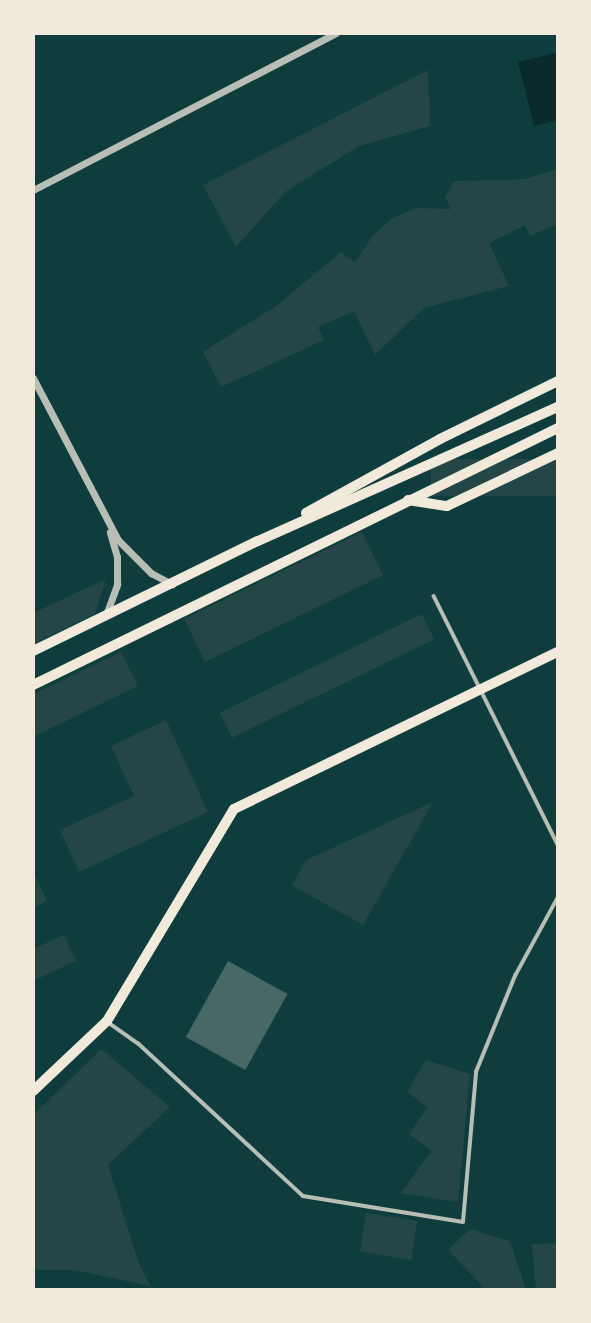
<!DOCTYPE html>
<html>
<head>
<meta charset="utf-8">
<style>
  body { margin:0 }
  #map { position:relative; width:591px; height:1323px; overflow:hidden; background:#0f3d3e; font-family:Spectral,serif }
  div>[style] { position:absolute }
  .green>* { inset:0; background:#244646; transform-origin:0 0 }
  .water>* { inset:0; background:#0a2a2b }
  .building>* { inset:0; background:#486865; transform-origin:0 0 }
  .service>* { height:3.5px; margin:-1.75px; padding:0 1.75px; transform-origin:1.75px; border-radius:1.75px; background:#b8beb3 }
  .minor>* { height:7px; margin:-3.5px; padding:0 3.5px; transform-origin:3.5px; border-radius:3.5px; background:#b8beb3 }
  .secondary>* { height:10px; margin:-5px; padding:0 5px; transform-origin:5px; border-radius:5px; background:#f1e9da }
  .primary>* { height:10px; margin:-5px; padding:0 5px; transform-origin:5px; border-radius:5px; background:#f1e9da }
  span { translate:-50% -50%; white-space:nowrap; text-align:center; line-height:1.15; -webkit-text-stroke:5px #f1e9da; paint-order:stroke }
  .frame { position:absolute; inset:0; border:35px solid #f1e9da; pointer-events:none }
</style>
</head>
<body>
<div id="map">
  <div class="green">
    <div style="clip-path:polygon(428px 70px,430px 126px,359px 146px,285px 192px,236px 247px,203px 185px)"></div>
    <div style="clip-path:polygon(558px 169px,558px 224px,530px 236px,525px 225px,489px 243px,509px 286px,424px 308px,375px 355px,354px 311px,318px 327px,324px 340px,221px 387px,203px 352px,276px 306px,341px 252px,355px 262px,374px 234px,393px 218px,415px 208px,451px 209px,445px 197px,454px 181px,525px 179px)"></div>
    <div style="left:558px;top:459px;width:37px;height:127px;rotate:90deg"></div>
    <div style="left:362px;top:532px;width:48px;height:198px;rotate:64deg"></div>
    <div style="clip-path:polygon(106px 579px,95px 614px,33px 644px,33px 613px)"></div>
    <div style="left:422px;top:614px;width:28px;height:225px;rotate:64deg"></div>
    <div style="clip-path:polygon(121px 652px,138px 686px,33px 737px,33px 694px)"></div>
    <div style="clip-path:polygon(166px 720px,208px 812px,79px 872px,60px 830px,134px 796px,111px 746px)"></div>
    <div style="clip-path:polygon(433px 802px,363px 925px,292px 885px,306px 860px)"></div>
    <div style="clip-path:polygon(35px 875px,47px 901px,33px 908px,33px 876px)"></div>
    <div style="clip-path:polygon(64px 935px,76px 961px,33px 981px,33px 949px)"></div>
    <div style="clip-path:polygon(101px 1049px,170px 1107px,108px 1165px,138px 1261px,150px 1286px,75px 1270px,33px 1270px,33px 1115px)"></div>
    <div style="clip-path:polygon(426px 1060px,470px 1074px,458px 1202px,401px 1193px,431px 1151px,409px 1134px,427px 1108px,407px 1091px)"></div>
    <div style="left:366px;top:1213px;width:52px;height:39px;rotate:9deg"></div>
    <div style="clip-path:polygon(470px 1229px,510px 1241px,526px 1290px,486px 1290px,448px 1250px)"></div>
    <div style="clip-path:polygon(558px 1243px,558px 1290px,536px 1290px,532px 1244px)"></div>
  </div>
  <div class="water">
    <div style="clip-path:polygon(558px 52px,558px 120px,534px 126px,518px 62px)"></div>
  </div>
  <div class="building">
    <div style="left:228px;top:961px;width:68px;height:87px;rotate:29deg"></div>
  </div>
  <div class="service">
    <div style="left:434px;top:596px;width:278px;rotate:63.5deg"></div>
    <div style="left:109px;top:1023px;width:35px;rotate:35deg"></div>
    <div style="left:138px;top:1043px;width:225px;rotate:42.8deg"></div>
    <div style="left:303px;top:1196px;width:162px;rotate:9.2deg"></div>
    <div style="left:463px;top:1222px;width:151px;rotate:-85deg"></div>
    <div style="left:476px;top:1072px;width:104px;rotate:-67.9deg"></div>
    <div style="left:515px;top:976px;width:90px;rotate:-61.4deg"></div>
  </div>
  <div class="minor">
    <div style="left:33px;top:190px;width:341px;rotate:-27.4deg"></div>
    <div style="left:33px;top:378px;width:183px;rotate:62.3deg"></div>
    <div style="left:118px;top:540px;width:47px;rotate:45deg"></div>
    <div style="left:151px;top:573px;width:24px;rotate:28deg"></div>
    <div style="left:106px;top:615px;width:33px;rotate:-70deg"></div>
    <div style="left:117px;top:584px;width:27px;rotate:-90deg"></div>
    <div style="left:117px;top:557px;width:26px;rotate:-106deg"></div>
  </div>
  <div class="secondary">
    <div style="left:33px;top:1091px;width:102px;rotate:-43.4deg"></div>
    <div style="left:107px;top:1021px;width:247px;rotate:-59.1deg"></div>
    <div style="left:234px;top:809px;width:360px;rotate:-25.9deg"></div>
  </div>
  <div class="primary">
    <div style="left:408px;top:500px;width:39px;rotate:9deg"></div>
    <div style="left:447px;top:506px;width:123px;rotate:-25.5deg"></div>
    <div style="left:306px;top:513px;width:153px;rotate:-28.9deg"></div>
    <div style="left:440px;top:439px;width:131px;rotate:-26.2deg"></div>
    <div style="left:33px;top:651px;width:250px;rotate:-26.1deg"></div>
    <div style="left:258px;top:541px;width:329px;rotate:-24.1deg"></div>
    <div style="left:33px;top:685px;width:585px;rotate:-26.08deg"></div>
  </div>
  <div class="frame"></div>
</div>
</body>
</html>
